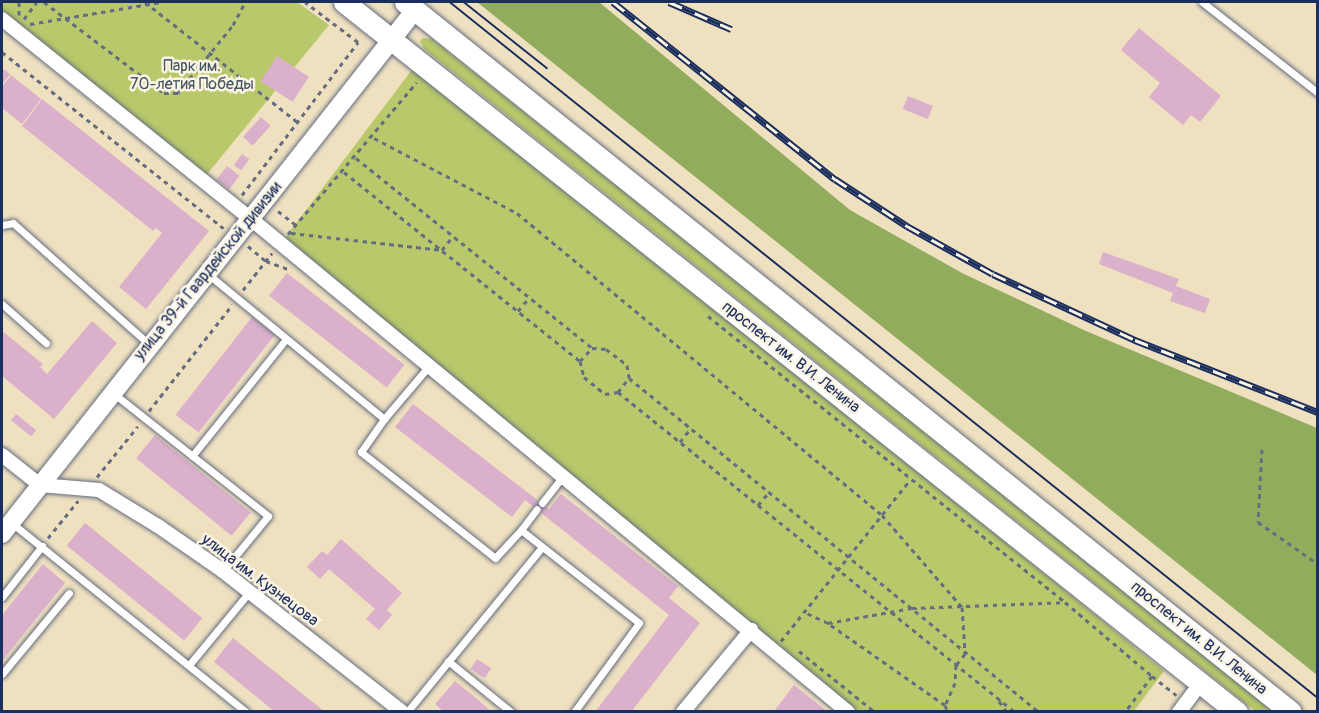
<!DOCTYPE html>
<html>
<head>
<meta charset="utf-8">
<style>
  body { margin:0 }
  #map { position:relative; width:1319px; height:713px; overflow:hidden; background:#efe1c0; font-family:Pangolin,sans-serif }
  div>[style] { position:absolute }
  .green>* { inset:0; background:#b8c86a }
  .forest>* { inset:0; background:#92ac5e }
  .building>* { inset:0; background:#dbb0cb; transform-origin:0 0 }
  .path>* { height:3px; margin-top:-1.5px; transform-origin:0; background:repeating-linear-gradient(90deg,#656d80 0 4.5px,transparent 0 9px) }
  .roads { filter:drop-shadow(0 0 2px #656d80) drop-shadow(0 0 2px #656d80) }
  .service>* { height:7px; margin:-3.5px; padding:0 3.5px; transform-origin:3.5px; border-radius:3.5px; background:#fff }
  .minor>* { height:14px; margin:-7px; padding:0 7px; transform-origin:7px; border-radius:7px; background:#fff }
  .secondary>* { height:18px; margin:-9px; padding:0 9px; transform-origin:9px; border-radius:9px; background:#fff }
  .primary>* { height:21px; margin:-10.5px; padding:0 10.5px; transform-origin:10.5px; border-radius:10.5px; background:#fff }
  .tram>* { height:1.5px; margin:-0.75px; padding:0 0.75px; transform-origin:0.75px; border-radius:0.75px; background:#1b2f5e }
  .rail>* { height:7px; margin-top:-3.5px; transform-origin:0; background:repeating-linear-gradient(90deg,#fcf5e5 0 14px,#1b2f5e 0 28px); box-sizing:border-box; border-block:2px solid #1b2f5e }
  span { translate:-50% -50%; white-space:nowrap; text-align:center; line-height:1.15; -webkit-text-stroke:5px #fcf5e5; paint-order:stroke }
  .park-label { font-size:16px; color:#425561 }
  .street-label { font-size:16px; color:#1b2f5e }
  .frame { position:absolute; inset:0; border:3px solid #1b2f5e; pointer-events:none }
</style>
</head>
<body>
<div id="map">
  <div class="green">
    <div style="clip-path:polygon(2px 2px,297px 2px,329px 25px,204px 178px,2px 16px)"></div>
    <div style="clip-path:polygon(423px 38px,432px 39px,1276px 711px,1255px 711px,424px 49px,420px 41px)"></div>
    <div style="clip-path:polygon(417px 63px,1164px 671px,1134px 711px,857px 711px,753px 630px,285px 238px)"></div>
  </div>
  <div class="forest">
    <div style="clip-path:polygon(477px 2px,599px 2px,850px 210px,962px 273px,1086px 331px,1317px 428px,1317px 675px)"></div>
  </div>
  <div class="building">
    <div style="clip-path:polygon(1139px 28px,1221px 96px,1200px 122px,1191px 115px,1183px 125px,1149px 97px,1160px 83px,1121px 50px)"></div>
    <div style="left:277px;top:56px;width:38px;height:30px;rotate:33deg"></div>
    <div style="clip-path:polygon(2px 68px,10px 74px,2px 85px)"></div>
    <div style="clip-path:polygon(11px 75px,41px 99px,22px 124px,2px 108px,2px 87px)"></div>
    <div style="left:908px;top:96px;width:27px;height:14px;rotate:22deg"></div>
    <div style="clip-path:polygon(42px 99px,209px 231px,146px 309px,119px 287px,162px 233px,156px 228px,153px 231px,22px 126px)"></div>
    <div style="left:261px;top:117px;width:13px;height:27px;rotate:42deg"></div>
    <div style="left:242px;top:154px;width:9px;height:14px;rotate:36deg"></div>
    <div style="left:227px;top:166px;width:16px;height:17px;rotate:38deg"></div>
    <div style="clip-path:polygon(1103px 252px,1179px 279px,1176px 286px,1210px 299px,1205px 313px,1170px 301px,1173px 293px,1099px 264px)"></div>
    <div style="left:287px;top:273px;width:149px;height:29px;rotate:38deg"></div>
    <div style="left:252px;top:317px;width:29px;height:124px;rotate:38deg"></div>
    <div style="clip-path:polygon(92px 321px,117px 343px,54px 419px,2px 376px,2px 331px,43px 364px,40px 367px,47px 374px)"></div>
    <div style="clip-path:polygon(413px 404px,549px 509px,561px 494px,678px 586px,669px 598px,700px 623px,631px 712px,595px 712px,669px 615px,525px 500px,512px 517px,395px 427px)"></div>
    <div style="left:16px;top:414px;width:26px;height:8px;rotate:39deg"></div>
    <div style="left:155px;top:435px;width:123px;height:30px;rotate:39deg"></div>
    <div style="left:85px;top:523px;width:151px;height:29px;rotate:39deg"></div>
    <div style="clip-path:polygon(341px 539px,402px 593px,387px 610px,392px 615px,379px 630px,366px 619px,375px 609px,329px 569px,320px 579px,307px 567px,322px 551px,327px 555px)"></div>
    <div style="clip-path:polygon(43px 564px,65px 583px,2px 661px,2px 615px)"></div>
    <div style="clip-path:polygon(233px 638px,325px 712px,275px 712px,214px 662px)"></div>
    <div style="left:477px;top:659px;width:17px;height:12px;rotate:33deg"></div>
    <div style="clip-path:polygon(455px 681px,476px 698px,492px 712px,444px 712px,435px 704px)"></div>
    <div style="clip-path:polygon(794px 685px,828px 712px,775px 710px)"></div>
  </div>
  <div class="path">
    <div style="left:19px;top:2px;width:13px;rotate:90deg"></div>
    <div style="left:44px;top:2px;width:151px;rotate:37.2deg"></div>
    <div style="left:164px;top:93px;width:14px"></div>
    <div style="left:178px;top:93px;width:87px;rotate:-51deg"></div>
    <div style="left:233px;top:25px;width:26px;rotate:-62deg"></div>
    <div style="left:145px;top:2px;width:196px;rotate:38.2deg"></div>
    <div style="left:24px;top:19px;width:21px;rotate:-53deg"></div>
    <div style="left:30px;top:24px;width:133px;rotate:-9.5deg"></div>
    <div style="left:2px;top:52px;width:283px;rotate:38.5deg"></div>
    <div style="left:374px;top:138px;width:161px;rotate:27.7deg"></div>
    <div style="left:517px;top:213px;width:474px;rotate:39.6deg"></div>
    <div style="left:882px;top:515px;width:122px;rotate:49deg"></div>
    <div style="left:962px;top:607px;width:47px;rotate:86.3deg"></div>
    <div style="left:965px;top:654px;width:14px;rotate:129deg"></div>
    <div style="left:956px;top:665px;width:18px;rotate:93deg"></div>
    <div style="left:955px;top:683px;width:24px;rotate:114deg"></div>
    <div style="left:945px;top:705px;width:143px;rotate:-145deg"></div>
    <div style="left:828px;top:623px;width:26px;rotate:-155deg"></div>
    <div style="left:356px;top:158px;width:303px;rotate:38.8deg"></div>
    <div style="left:592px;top:348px;width:14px;rotate:4deg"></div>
    <div style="left:606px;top:349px;width:26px;rotate:37deg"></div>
    <div style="left:627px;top:365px;width:13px;rotate:81deg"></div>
    <div style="left:629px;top:378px;width:529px;rotate:39.17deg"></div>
    <div style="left:344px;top:172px;width:302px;rotate:38.7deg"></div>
    <div style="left:580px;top:361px;width:16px;rotate:76deg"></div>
    <div style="left:584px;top:377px;width:27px;rotate:39deg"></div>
    <div style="left:605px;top:394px;width:13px;rotate:-9deg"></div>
    <div style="left:618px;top:392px;width:510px;rotate:38.87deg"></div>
    <div style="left:242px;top:195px;width:192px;rotate:-52.8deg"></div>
    <div style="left:358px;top:42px;width:66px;rotate:-143deg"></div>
    <div style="left:278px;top:211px;width:23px;rotate:38deg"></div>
    <div style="left:291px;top:233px;width:152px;rotate:6.4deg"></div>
    <div style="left:442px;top:250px;width:18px;rotate:-52deg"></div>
    <div style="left:288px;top:234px;width:199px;rotate:-49.7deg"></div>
    <div style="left:248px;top:246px;width:23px;rotate:40deg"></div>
    <div style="left:266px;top:261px;width:23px;rotate:20deg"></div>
    <div style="left:243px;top:290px;width:47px;rotate:-51.9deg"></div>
    <div style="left:518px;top:311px;width:17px;rotate:-50deg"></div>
    <div style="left:708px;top:316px;width:457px;rotate:38.7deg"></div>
    <div style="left:1065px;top:602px;width:114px;rotate:40.4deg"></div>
    <div style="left:1152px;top:676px;width:45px;rotate:126.9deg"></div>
    <div style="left:580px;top:361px;width:18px;rotate:-47deg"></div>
    <div style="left:618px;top:392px;width:18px;rotate:-52deg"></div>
    <div style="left:149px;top:411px;width:135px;rotate:-51.9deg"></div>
    <div style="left:680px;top:442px;width:18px;rotate:-52deg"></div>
    <div style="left:1262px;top:449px;width:73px;rotate:93.1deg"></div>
    <div style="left:1258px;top:522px;width:73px;rotate:35deg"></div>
    <div style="left:97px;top:477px;width:65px;rotate:-51.2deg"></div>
    <div style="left:758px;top:505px;width:18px;rotate:-49deg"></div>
    <div style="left:48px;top:538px;width:48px;rotate:-51deg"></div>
    <div style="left:828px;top:623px;width:85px;rotate:-10.1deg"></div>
    <div style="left:912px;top:608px;width:153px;rotate:-2.2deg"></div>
    <div style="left:781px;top:641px;width:206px;rotate:-51.3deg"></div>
    <div style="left:799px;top:651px;width:97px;rotate:38.8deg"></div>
    <div style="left:1152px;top:676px;width:31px;rotate:38deg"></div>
    <div style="left:999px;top:701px;width:14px;rotate:54deg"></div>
    <div style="left:945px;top:705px;width:8px;rotate:67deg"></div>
  </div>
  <div class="roads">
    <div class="service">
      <div style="left:1202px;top:2px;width:147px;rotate:38.1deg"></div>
      <div style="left:2px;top:225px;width:11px;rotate:-10deg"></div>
      <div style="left:13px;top:223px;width:182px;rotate:41.7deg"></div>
      <div style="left:209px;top:275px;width:227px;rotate:39.4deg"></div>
      <div style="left:384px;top:419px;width:40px;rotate:124.9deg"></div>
      <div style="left:361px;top:452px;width:171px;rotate:38.3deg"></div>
      <div style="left:495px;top:558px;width:38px;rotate:-47deg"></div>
      <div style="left:521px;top:530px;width:150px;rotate:38.2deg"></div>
      <div style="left:639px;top:623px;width:110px;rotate:126.1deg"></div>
      <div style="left:2px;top:304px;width:59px;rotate:41.6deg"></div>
      <div style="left:113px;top:393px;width:198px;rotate:38.4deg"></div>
      <div style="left:268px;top:516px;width:71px;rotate:129.3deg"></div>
      <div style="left:384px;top:419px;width:70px;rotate:-49.7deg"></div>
      <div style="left:192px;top:456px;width:150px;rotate:-51.2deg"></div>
      <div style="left:542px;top:503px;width:34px;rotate:-52deg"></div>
      <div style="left:13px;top:524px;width:299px;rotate:38.9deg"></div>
      <div style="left:521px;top:530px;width:26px;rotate:-53deg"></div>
      <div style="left:2px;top:597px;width:65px;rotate:-51.9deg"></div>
      <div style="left:448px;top:661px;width:81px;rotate:39deg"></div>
      <div style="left:189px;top:665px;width:96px;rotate:-50.5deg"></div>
      <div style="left:2px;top:674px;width:105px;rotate:-50.4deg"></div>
      <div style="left:407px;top:712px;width:213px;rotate:-50.7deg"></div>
    </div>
    <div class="minor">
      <div style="left:2px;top:19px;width:319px;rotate:38.8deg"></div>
      <div style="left:251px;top:219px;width:774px;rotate:39.55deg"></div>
      <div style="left:2px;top:455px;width:48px;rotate:38.3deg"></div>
      <div style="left:40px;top:485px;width:59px;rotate:4.8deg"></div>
      <div style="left:99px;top:490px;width:69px;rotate:31.4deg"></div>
      <div style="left:158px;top:526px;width:79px;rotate:34.7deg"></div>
      <div style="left:223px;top:571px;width:228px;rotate:38.2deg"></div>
      <div style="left:683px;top:712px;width:107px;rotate:-50.3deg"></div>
      <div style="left:1179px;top:712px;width:36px;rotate:-53deg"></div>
    </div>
    <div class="secondary">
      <div style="left:2px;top:534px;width:667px;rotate:-51.76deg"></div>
    </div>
    <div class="primary">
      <div style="left:344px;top:2px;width:1141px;rotate:38.49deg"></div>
      <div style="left:405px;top:2px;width:1135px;rotate:38.71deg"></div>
    </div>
  </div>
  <div class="tram">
    <div style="left:450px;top:2px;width:1113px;rotate:38.72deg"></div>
    <div style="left:464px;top:2px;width:106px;rotate:38.5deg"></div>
  </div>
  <div class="rail">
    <div style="left:613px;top:2px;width:284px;rotate:38.6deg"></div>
    <div style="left:835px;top:179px;width:86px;rotate:33.1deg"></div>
    <div style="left:907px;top:226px;width:98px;rotate:29.2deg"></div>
    <div style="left:993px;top:274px;width:157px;rotate:24.9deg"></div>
    <div style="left:1135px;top:340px;width:197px;rotate:21.5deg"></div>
    <div style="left:669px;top:2px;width:68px;rotate:23.5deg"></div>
  </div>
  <div class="park-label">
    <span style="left:192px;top:75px">Парк им.<br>70-летия Победы</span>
  </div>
  <div class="street-label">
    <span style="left:208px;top:271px;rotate:-51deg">улица 39-й Гвардейской дивизии</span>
    <span style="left:791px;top:357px;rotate:38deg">проспект им. В.И. Ленина</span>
    <span style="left:260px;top:580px;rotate:37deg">улица им. Кузнецова</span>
    <span style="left:1199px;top:638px;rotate:39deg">проспект им. В.И. Ленина</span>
  </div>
  <div class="frame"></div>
</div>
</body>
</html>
